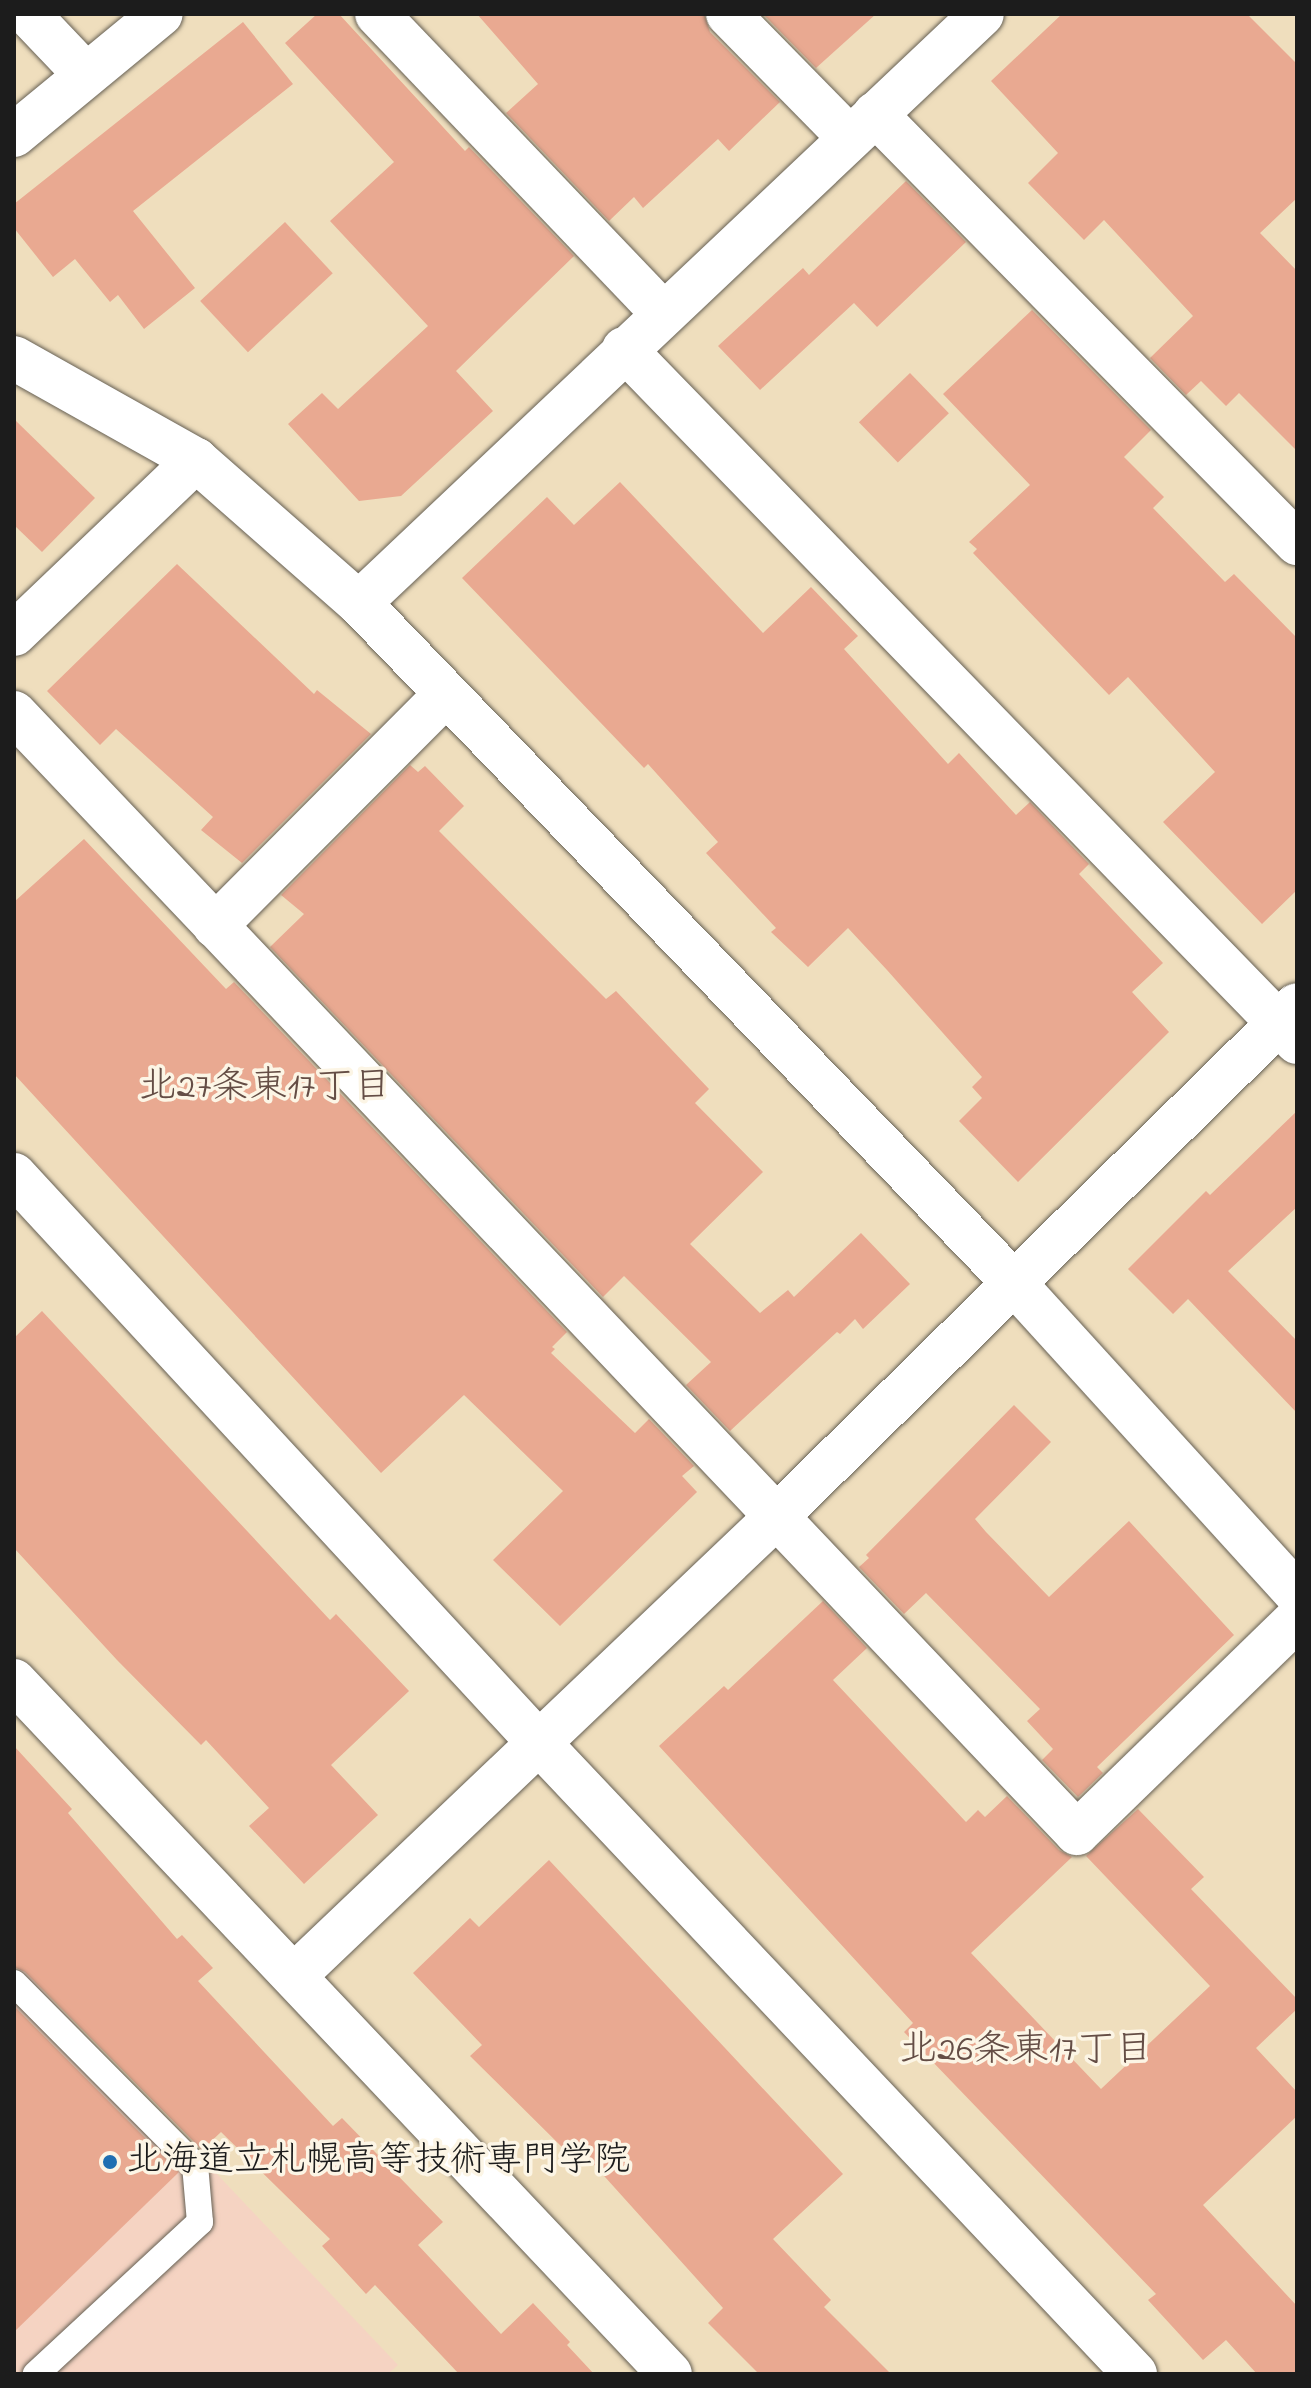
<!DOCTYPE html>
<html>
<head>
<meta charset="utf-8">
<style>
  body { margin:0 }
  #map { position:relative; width:1311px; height:2388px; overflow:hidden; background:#efdebd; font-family:"Indie Flower","Klee One",sans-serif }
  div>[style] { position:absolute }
  .built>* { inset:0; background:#f5d3c2 }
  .building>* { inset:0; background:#e9a991; transform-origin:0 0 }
  .roads { filter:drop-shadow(0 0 2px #666054) drop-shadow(0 0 2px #666054) }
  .service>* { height:26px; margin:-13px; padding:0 13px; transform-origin:13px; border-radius:13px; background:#fff }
  .minor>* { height:44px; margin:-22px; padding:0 22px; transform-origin:22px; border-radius:22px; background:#fff }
  .tertiary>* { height:44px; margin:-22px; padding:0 22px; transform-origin:22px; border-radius:22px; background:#fff }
  .dots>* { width:22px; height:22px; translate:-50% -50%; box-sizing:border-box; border:4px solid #fcf5e5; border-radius:50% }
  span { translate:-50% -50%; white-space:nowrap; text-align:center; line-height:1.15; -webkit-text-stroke:7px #fcf5e5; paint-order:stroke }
  .poi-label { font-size:36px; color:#1c1c1c }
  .left { translate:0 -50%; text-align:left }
  .neighbourhood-label { font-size:38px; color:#644d45 }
  .frame { position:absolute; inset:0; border:16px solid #1c1c1c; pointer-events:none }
</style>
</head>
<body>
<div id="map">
  <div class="built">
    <div style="clip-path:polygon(14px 1960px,398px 2365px,388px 2374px,14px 2374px)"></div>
  </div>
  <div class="building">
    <div style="clip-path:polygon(317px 14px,339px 14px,465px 151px,469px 147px,574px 256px,456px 371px,493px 411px,401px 496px,359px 501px,288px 424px,322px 393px,338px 409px,428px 326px,330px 221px,394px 162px,285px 43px)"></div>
    <div style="clip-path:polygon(477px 14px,704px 14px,710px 32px,780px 102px,729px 151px,718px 139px,643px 208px,634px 197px,609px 221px,506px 113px,538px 84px)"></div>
    <div style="clip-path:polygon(763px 14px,876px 14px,816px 68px)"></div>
    <div style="clip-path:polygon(1062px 14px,1247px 14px,1297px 64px,1297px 198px,1260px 233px,1297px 271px,1297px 451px,1239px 393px,1226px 406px,1201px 381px,1186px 395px,1150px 358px,1193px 316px,1104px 220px,1084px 240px,1028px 183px,1058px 153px,991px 81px)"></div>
    <div style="clip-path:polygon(243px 22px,293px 84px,133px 211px,195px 288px,144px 329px,118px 295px,110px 302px,75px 259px,53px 277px,14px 228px,14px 204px)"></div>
    <div style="clip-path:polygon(906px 181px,966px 242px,877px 327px,854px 303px,760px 390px,718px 346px,803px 268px,809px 275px)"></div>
    <div style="left:285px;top:222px;width:70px;height:116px;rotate:47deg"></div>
    <div style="clip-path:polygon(1032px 310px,1151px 430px,1124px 457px,1164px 497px,1153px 508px,1225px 582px,1234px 574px,1297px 638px,1297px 890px,1262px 924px,1163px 822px,1215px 772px,1128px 677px,1109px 695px,973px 553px,977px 549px,969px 542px,1030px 485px,943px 394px)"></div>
    <div style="left:910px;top:373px;width:56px;height:71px;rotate:46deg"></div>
    <div style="clip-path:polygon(14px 419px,95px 498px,42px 552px,14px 525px)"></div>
    <div style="clip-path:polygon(620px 482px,763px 633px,811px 587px,858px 636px,844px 649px,948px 764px,959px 753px,1016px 815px,1030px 802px,1089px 864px,1079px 874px,1163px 963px,1132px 992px,1169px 1032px,1018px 1182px,959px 1121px,982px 1098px,972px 1087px,982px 1077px,887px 970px,848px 928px,808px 967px,771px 932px,776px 928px,706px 853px,718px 842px,648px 764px,644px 768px,462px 578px,547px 497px,574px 525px)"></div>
    <div style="clip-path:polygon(177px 564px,314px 694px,317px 690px,371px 734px,242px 863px,201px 830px,213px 817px,116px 729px,100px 745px,47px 691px)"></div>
    <div style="clip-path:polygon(410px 765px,418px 772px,425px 766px,464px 806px,439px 831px,606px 999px,616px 991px,709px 1089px,695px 1103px,763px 1172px,690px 1244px,760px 1313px,788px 1290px,794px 1297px,861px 1233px,910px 1284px,863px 1329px,855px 1319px,840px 1334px,837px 1332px,730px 1431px,686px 1385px,711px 1362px,624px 1276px,603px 1297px,270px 947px,304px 914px,281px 895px)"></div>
    <div style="clip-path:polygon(84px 839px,226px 989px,234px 982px,567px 1332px,552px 1347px,555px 1349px,551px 1353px,635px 1433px,649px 1419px,694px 1466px,682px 1476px,697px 1492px,560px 1626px,493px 1560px,563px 1491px,464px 1395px,381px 1473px,14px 1074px,14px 902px)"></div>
    <div style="clip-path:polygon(1297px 1111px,1297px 1207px,1228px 1271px,1297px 1341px,1297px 1413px,1188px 1299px,1173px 1314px,1128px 1269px,1206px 1191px,1210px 1195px)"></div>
    <div style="clip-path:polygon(42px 1311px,330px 1620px,336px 1614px,409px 1691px,331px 1765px,378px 1815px,304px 1884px,249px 1826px,269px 1808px,206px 1740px,201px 1745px,117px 1660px,14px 1548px,14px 1338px)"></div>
    <div style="clip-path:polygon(1014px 1405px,1051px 1442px,975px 1519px,986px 1532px,1049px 1597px,1129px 1521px,1234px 1635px,1097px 1767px,1103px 1773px,1078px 1797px,1042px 1760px,1053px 1749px,1027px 1721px,1040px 1709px,926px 1593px,904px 1614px,859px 1567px,869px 1558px,866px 1555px)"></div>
    <div style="clip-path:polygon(823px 1601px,867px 1648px,833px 1680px,966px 1822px,978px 1810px,985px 1817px,1007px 1796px,1059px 1850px,1072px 1857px,971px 1953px,1101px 2089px,1210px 1986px,1086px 1856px,1138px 1809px,1204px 1877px,1191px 1889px,1297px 1999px,1297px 2009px,1256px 2048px,1297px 2092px,1297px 2116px,1203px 2205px,1297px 2306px,1297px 2374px,1257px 2374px,1226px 2340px,1203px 2360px,1148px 2300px,1156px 2294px,904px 2032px,913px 2023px,659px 1746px,724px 1686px,728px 1690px)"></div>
    <div style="clip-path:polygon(14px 1746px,72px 1809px,68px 1813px,177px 1939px,182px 1935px,213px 1968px,198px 1981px,333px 2126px,342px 2118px,443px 2222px,418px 2245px,501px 2334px,533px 2303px,570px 2342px,567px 2345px,594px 2374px,459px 2374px,375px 2285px,366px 2294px,322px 2246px,330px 2239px,221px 2132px,202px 2150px,25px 1972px,14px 1967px)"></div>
    <div style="clip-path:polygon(549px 1860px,843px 2174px,773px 2239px,831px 2300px,824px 2307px,891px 2374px,759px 2374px,708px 2323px,723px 2308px,578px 2147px,570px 2155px,470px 2056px,482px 2045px,413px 1973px,470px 1918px,479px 1927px)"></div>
    <div style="clip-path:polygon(14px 2006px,179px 2172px,14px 2332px)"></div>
  </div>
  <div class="roads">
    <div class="service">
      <div style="left:14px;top:1983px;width:257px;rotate:45.2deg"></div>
      <div style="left:195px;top:2165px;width:57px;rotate:85deg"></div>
      <div style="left:200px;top:2222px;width:224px;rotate:137.2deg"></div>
    </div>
    <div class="minor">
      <div style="left:28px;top:14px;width:84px;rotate:46.4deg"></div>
      <div style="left:377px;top:14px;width:414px;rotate:46.3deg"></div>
      <div style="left:728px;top:14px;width:174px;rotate:45.5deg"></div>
      <div style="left:875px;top:114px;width:602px;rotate:45.47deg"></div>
      <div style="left:14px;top:135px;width:190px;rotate:-39.5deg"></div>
      <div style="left:624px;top:349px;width:966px;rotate:45.84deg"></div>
      <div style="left:359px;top:603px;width:857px;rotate:-43.39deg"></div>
      <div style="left:14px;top:634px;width:252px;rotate:-43.7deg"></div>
      <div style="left:14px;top:713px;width:1544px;rotate:46.5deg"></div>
      <div style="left:1077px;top:1833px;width:307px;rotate:-44.2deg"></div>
      <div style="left:215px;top:926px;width:327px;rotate:-45.1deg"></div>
      <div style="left:14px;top:1175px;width:773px;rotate:47.25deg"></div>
      <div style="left:539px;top:1743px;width:868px;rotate:46.63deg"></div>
      <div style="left:14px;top:1681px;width:954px;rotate:46.57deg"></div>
      <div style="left:294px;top:1976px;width:666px;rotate:-43.6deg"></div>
      <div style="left:776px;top:1517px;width:730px;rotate:-44.5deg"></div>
    </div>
    <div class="tertiary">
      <div style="left:14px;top:358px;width:209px;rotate:29.3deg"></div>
      <div style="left:196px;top:460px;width:217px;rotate:41.3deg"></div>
      <div style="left:359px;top:603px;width:944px;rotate:46.07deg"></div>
      <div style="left:1014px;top:1283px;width:420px;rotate:47.7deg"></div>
    </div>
  </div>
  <div class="dots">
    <div style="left:110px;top:2162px;background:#1f6fb2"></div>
  </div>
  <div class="poi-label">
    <span class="left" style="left:126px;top:2162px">北海道立札幌高等技術専門学院</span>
  </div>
  <div class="neighbourhood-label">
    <span style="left:265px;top:1089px">北27条東17丁目</span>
    <span style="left:1026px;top:2052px">北26条東17丁目</span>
  </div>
  <div class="frame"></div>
</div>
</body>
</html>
